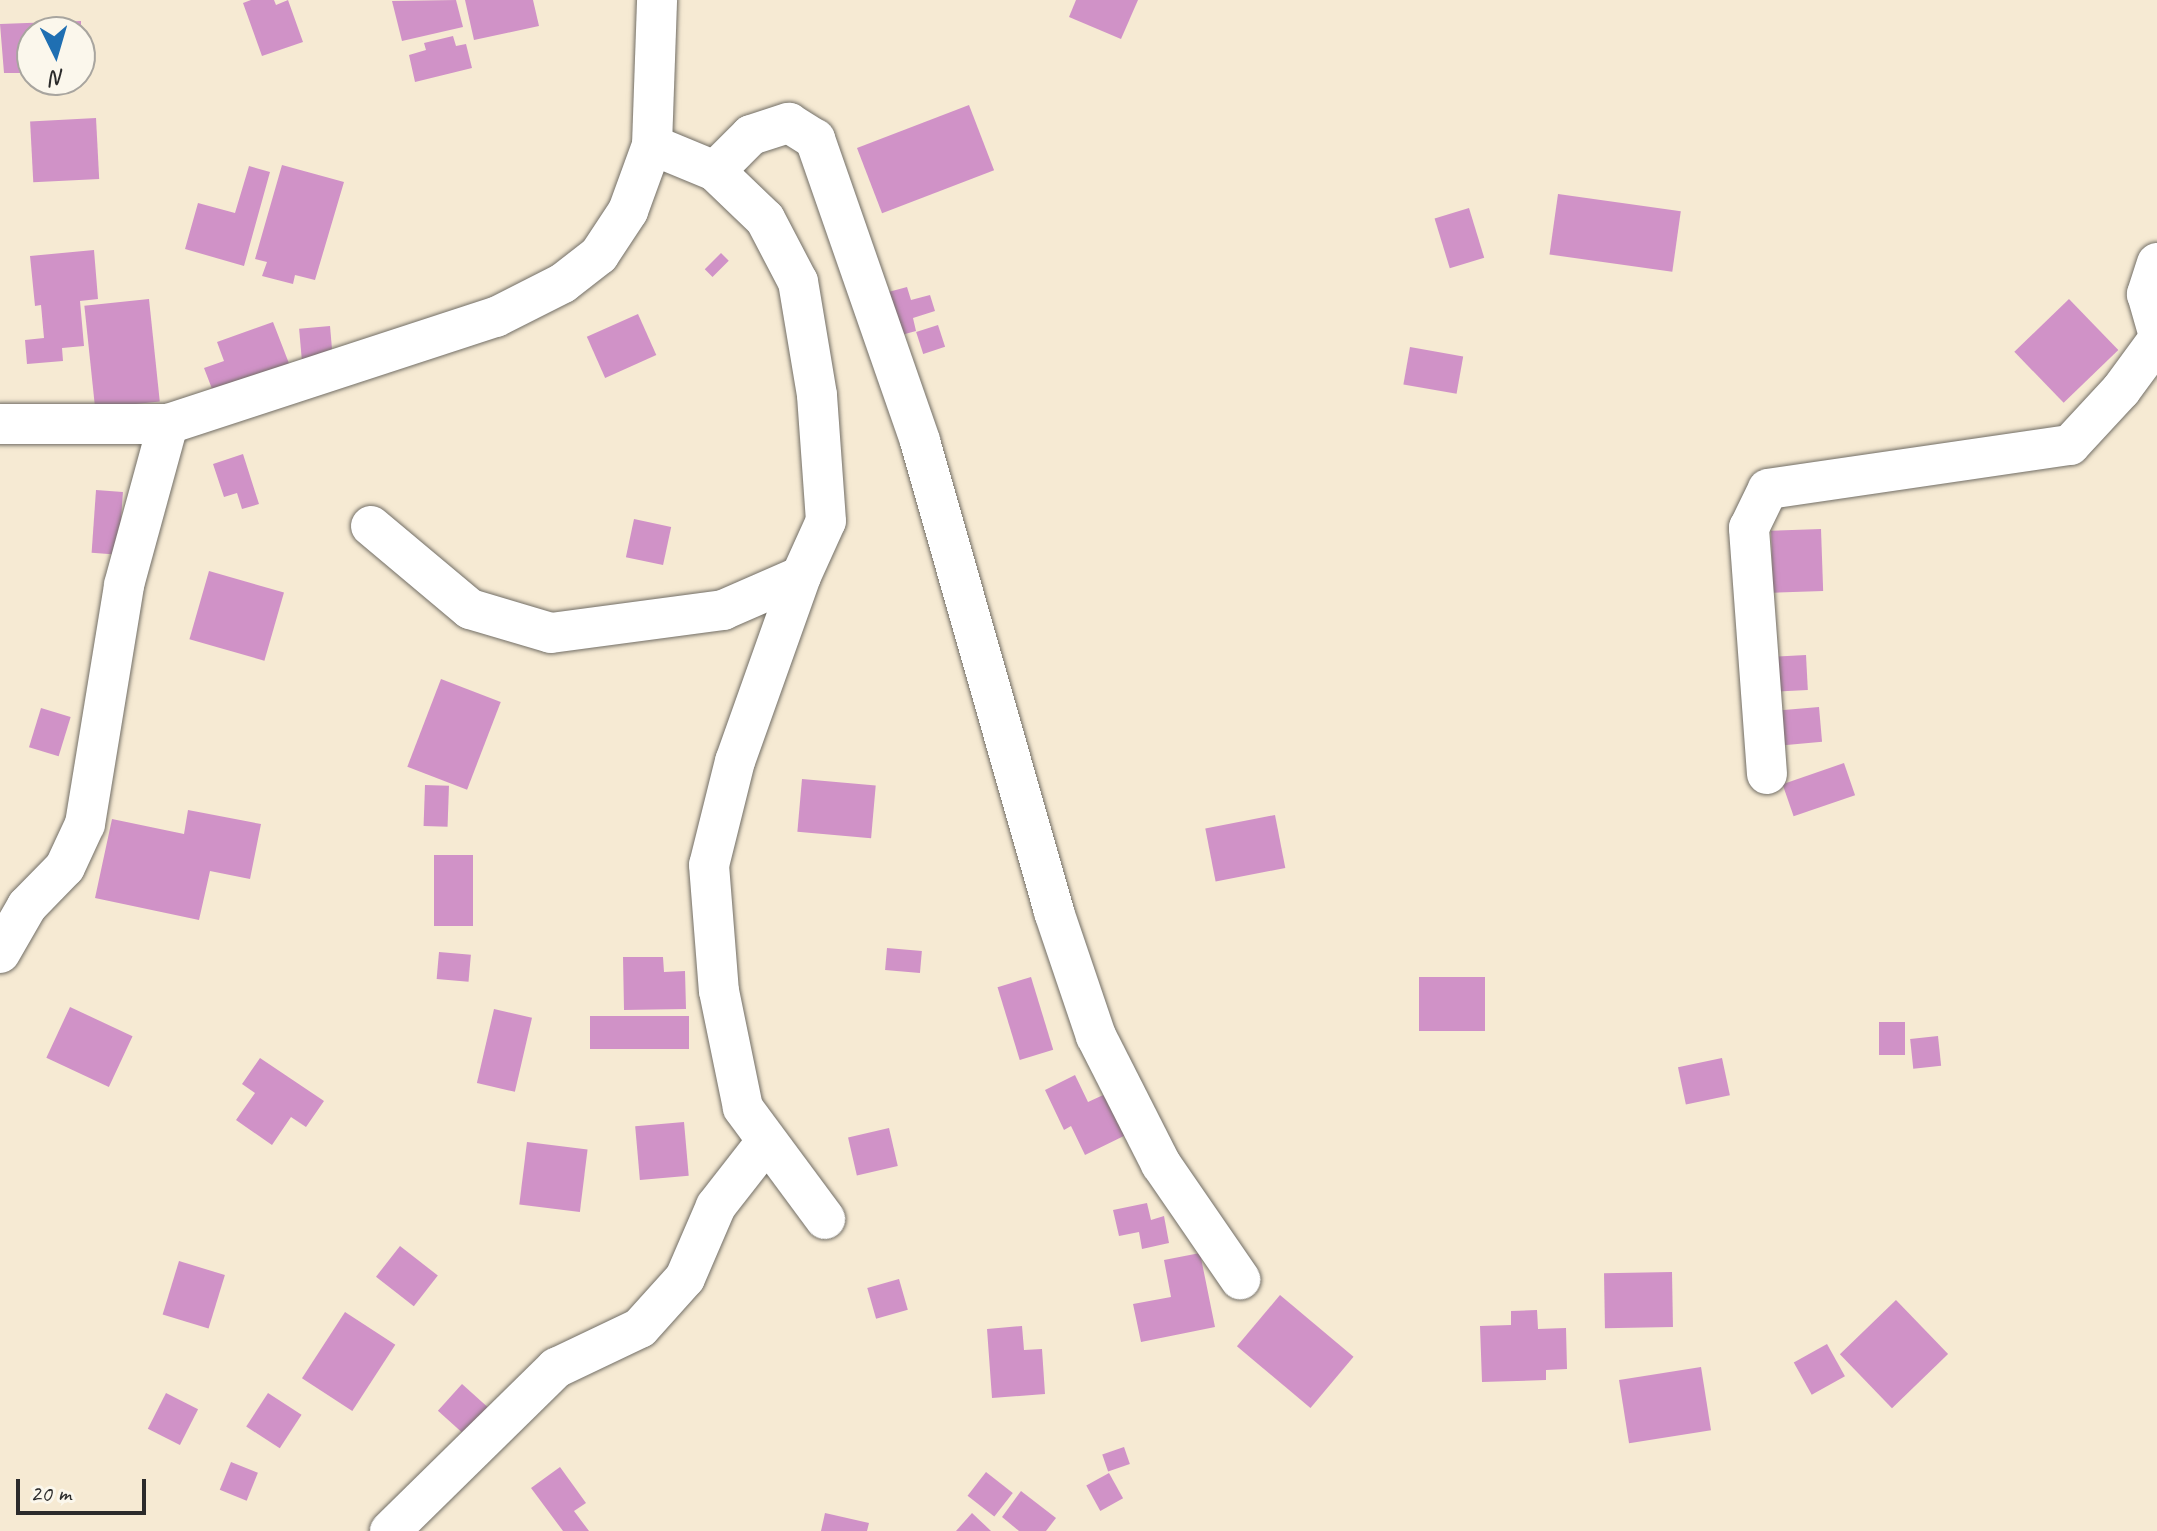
<!DOCTYPE html>
<html>
<head>
<meta charset="utf-8">
<style>
  body { margin:0 }
  #map { position:relative; width:2157px; height:1531px; overflow:hidden; background:#f6ead3; font-family:Caveat,sans-serif }
  div>[style] { position:absolute }
  .building>* { inset:0; background:#d092c7; transform-origin:0 0 }
  .roads { filter:drop-shadow(0 0 2px #726e66) drop-shadow(0 0 2px #726e66) }
  .minor>* { height:40px; margin:-20px; padding:0 20px; transform-origin:20px; border-radius:20px; background:#fff }
  span { translate:-50% -50%; white-space:nowrap; text-align:center; line-height:1.15; -webkit-text-stroke:8px #fbf7ec; paint-order:stroke }
  .north { position:absolute; left:16px; top:16px; width:80px; height:80px; box-sizing:border-box; background:#fbf7ec; border:2px solid #a8a59f; border-radius:50%; rotate:175deg; font-size:22px; font-weight:700; line-height:32px; text-align:center; color:#2b2b2b }
  .north::after { content:''; display:block; margin:auto; width:28px; height:36px; background:#1f6fb2; clip-path:polygon(50% 0,100% 100%,50% 72%,0 100%) }
  .scale { position:absolute; left:16px; top:1479px; width:130px; height:36px; box-sizing:border-box; border:4px solid #2b2b2b; border-top:0; padding-left:10px; font-size:24px; line-height:28px; white-space:nowrap; color:#2b2b2b; -webkit-text-stroke:6px #fbf7ec; paint-order:stroke }
</style>
</head>
<body>
<div id="map">
  <div class="building">
    <div style="clip-path:polygon(251px 0,274px 0,276px 5px,288px 0,303px 42px,262px 56px,243px 3px)"></div>
    <div style="clip-path:polygon(456px 0,463px 27px,402px 41px,392px 1px)"></div>
    <div style="clip-path:polygon(465px 0,533px 0,539px 26px,474px 40px)"></div>
    <div style="clip-path:polygon(1076px 0,1138px 0,1121px 39px,1069px 17px)"></div>
    <div style="clip-path:polygon(81px 21px,81px 32px,32px 32px,32px 52px,19px 53px,20px 73px,4px 73px,0 24px)"></div>
    <div style="clip-path:polygon(453px 36px,456px 46px,466px 44px,472px 68px,415px 82px,409px 55px,426px 50px,424px 43px)"></div>
    <div style="left:969px;top:105px;width:70px;height:120px;rotate:69deg"></div>
    <div style="left:96px;top:118px;width:61px;height:66px;rotate:87deg"></div>
    <div style="clip-path:polygon(282px 165px,344px 182px,315px 280px,295px 275px,293px 284px,262px 276px,267px 262px,255px 259px)"></div>
    <div style="clip-path:polygon(249px 166px,270px 172px,244px 266px,185px 249px,198px 203px,235px 213px)"></div>
    <div style="left:1558px;top:194px;width:124px;height:61px;rotate:8deg"></div>
    <div style="left:1469px;top:208px;width:52px;height:36px;rotate:73deg"></div>
    <div style="clip-path:polygon(94px 250px,98px 299px,80px 301px,84px 346px,62px 348px,63px 361px,27px 364px,25px 340px,44px 338px,41px 305px,35px 306px,30px 256px)"></div>
    <div style="left:721px;top:253px;width:11px;height:23px;rotate:45deg"></div>
    <div style="clip-path:polygon(907px 287px,911px 300px,930px 295px,935px 311px,913px 318px,916px 331px,894px 337px,881px 294px)"></div>
    <div style="left:149px;top:299px;width:103px;height:65px;rotate:84deg"></div>
    <div style="left:2069px;top:299px;width:71px;height:76px;rotate:46deg"></div>
    <div style="left:638px;top:314px;width:45px;height:56px;rotate:66deg"></div>
    <div style="clip-path:polygon(273px 322px,290px 366px,214px 394px,204px 368px,224px 361px,217px 342px)"></div>
    <div style="left:938px;top:325px;width:23px;height:23px;rotate:72deg"></div>
    <div style="left:330px;top:326px;width:32px;height:31px;rotate:85deg"></div>
    <div style="left:1410px;top:347px;width:54px;height:38px;rotate:10deg"></div>
    <div style="clip-path:polygon(243px 454px,259px 504px,242px 509px,237px 493px,224px 497px,213px 464px)"></div>
    <div style="left:96px;top:490px;width:27px;height:63px;rotate:4deg"></div>
    <div style="left:634px;top:519px;width:38px;height:39px;rotate:12deg"></div>
    <div style="left:1821px;top:529px;width:62px;height:50px;rotate:88deg"></div>
    <div style="left:209px;top:571px;width:78px;height:71px;rotate:16deg"></div>
    <div style="left:1806px;top:655px;width:35px;height:37px;rotate:87deg"></div>
    <div style="left:441px;top:679px;width:64px;height:94px;rotate:21deg"></div>
    <div style="left:1819px;top:707px;width:35px;height:44px;rotate:85deg"></div>
    <div style="left:41px;top:708px;width:31px;height:41px;rotate:17deg"></div>
    <div style="left:1844px;top:763px;width:34px;height:65px;rotate:71deg"></div>
    <div style="left:802px;top:779px;width:74px;height:53px;rotate:5deg"></div>
    <div style="left:425px;top:785px;width:24px;height:41px;rotate:2deg"></div>
    <div style="clip-path:polygon(188px 810px,261px 824px,250px 879px,210px 871px,199px 920px,95px 898px,112px 819px,184px 834px)"></div>
    <div style="left:1275px;top:815px;width:54px;height:71px;rotate:79deg"></div>
    <div style="left:434px;top:855px;width:39px;height:71px"></div>
    <div style="left:887px;top:948px;width:35px;height:22px;rotate:5deg"></div>
    <div style="left:439px;top:952px;width:32px;height:27px;rotate:5deg"></div>
    <div style="clip-path:polygon(623px 957px,663px 957px,664px 972px,685px 971px,686px 1009px,624px 1010px)"></div>
    <div style="left:1031px;top:977px;width:76px;height:35px;rotate:73deg"></div>
    <div style="left:1419px;top:977px;width:66px;height:54px"></div>
    <div style="left:70px;top:1007px;width:69px;height:56px;rotate:25deg"></div>
    <div style="left:494px;top:1009px;width:39px;height:76px;rotate:13deg"></div>
    <div style="left:590px;top:1016px;width:99px;height:33px"></div>
    <div style="left:1879px;top:1022px;width:26px;height:33px"></div>
    <div style="left:1938px;top:1036px;width:30px;height:28px;rotate:84deg"></div>
    <div style="clip-path:polygon(260px 1058px,324px 1101px,306px 1127px,291px 1117px,272px 1145px,236px 1120px,255px 1093px,242px 1084px)"></div>
    <div style="left:1722px;top:1058px;width:38px;height:45px;rotate:78deg"></div>
    <div style="clip-path:polygon(1075px 1075px,1088px 1102px,1112px 1091px,1132px 1132px,1085px 1155px,1071px 1126px,1064px 1130px,1045px 1090px)"></div>
    <div style="left:684px;top:1122px;width:54px;height:49px;rotate:85deg"></div>
    <div style="left:889px;top:1128px;width:39px;height:42px;rotate:77deg"></div>
    <div style="left:527px;top:1142px;width:61px;height:63px;rotate:7deg"></div>
    <div style="clip-path:polygon(1147px 1203px,1151px 1220px,1164px 1216px,1169px 1243px,1142px 1249px,1139px 1232px,1119px 1236px,1113px 1210px)"></div>
    <div style="left:400px;top:1246px;width:48px;height:39px;rotate:38deg"></div>
    <div style="clip-path:polygon(1200px 1253px,1215px 1327px,1141px 1342px,1133px 1304px,1171px 1297px,1164px 1260px)"></div>
    <div style="left:179px;top:1261px;width:48px;height:56px;rotate:17deg"></div>
    <div style="left:1672px;top:1272px;width:55px;height:68px;rotate:89deg"></div>
    <div style="left:899px;top:1279px;width:32px;height:33px;rotate:74deg"></div>
    <div style="left:1280px;top:1295px;width:96px;height:67px;rotate:40deg"></div>
    <div style="left:1896px;top:1300px;width:75px;height:78px;rotate:46deg"></div>
    <div style="clip-path:polygon(1537px 1310px,1538px 1329px,1566px 1328px,1567px 1369px,1546px 1370px,1546px 1380px,1482px 1382px,1480px 1326px,1511px 1325px,1511px 1311px)"></div>
    <div style="left:345px;top:1312px;width:60px;height:79px;rotate:33deg"></div>
    <div style="clip-path:polygon(1022px 1326px,1024px 1350px,1042px 1349px,1045px 1394px,992px 1398px,987px 1329px)"></div>
    <div style="left:1827px;top:1344px;width:37px;height:38px;rotate:61deg"></div>
    <div style="left:1701px;top:1367px;width:64px;height:83px;rotate:81deg"></div>
    <div style="left:462px;top:1384px;width:40px;height:36px;rotate:42deg"></div>
    <div style="left:166px;top:1393px;width:36px;height:40px;rotate:27deg"></div>
    <div style="left:268px;top:1393px;width:40px;height:40px;rotate:33deg"></div>
    <div style="left:1124px;top:1447px;width:18px;height:23px;rotate:71deg"></div>
    <div style="left:231px;top:1462px;width:29px;height:30px;rotate:22deg"></div>
    <div style="clip-path:polygon(560px 1467px,586px 1503px,574px 1511px,589px 1531px,563px 1531px,531px 1488px)"></div>
    <div style="left:986px;top:1472px;width:34px;height:30px;rotate:38deg"></div>
    <div style="left:1109px;top:1473px;width:29px;height:26px;rotate:61deg"></div>
    <div style="clip-path:polygon(1021px 1491px,1056px 1518px,1046px 1531px,1019px 1531px,1002px 1517px)"></div>
    <div style="clip-path:polygon(825px 1513px,869px 1523px,867px 1531px,821px 1531px)"></div>
    <div style="clip-path:polygon(972px 1513px,991px 1531px,956px 1531px)"></div>
  </div>
  <div class="roads">
    <div class="minor">
      <div style="left:715px;top:171px;width:51px;rotate:-45deg"></div>
      <div style="left:751px;top:135px;width:40px;rotate:-18deg"></div>
      <div style="left:789px;top:123px;width:31px;rotate:32deg"></div>
      <div style="left:815px;top:139px;width:320px;rotate:70.8deg"></div>
      <div style="left:920px;top:441px;width:490px;rotate:74.1deg"></div>
      <div style="left:1054px;top:912px;width:131px;rotate:71.3deg"></div>
      <div style="left:1096px;top:1036px;width:144px;rotate:63.1deg"></div>
      <div style="left:1161px;top:1164px;width:140px;rotate:55.5deg"></div>
      <div style="left:2157px;top:263px;width:33px;rotate:108deg"></div>
      <div style="left:2147px;top:294px;width:35px;rotate:74deg"></div>
      <div style="left:0;top:424px;width:168px"></div>
      <div style="left:168px;top:424px;width:345px;rotate:-18.1deg"></div>
      <div style="left:496px;top:317px;width:75px;rotate:-26.9deg"></div>
      <div style="left:563px;top:283px;width:46px;rotate:-37.9deg"></div>
      <div style="left:599px;top:255px;width:53px;rotate:-56.6deg"></div>
      <div style="left:628px;top:211px;width:70px;rotate:-70deg"></div>
      <div style="left:652px;top:145px;width:145px;rotate:-88deg"></div>
      <div style="left:371px;top:526px;width:129px;rotate:40deg"></div>
      <div style="left:470px;top:609px;width:84px;rotate:16.5deg"></div>
      <div style="left:551px;top:633px;width:174px;rotate:-7.6deg"></div>
      <div style="left:723px;top:610px;width:85px;rotate:-23.6deg"></div>
      <div style="left:801px;top:576px;width:60px;rotate:-65.6deg"></div>
      <div style="left:826px;top:521px;width:126px;rotate:-94.1deg"></div>
      <div style="left:817px;top:395px;width:115px;rotate:-99.5deg"></div>
      <div style="left:798px;top:282px;width:71px;rotate:-117.6deg"></div>
      <div style="left:765px;top:219px;width:69px;rotate:-136.2deg"></div>
      <div style="left:715px;top:171px;width:68px;rotate:-157.6deg"></div>
      <div style="left:801px;top:576px;width:196px;rotate:109.6deg"></div>
      <div style="left:735px;top:761px;width:107px;rotate:104deg"></div>
      <div style="left:709px;top:865px;width:126px;rotate:85.5deg"></div>
      <div style="left:719px;top:991px;width:119px;rotate:78.4deg"></div>
      <div style="left:743px;top:1108px;width:138px;rotate:53.5deg"></div>
      <div style="left:1767px;top:774px;width:247px;rotate:-94.2deg"></div>
      <div style="left:1749px;top:528px;width:43px;rotate:-64deg"></div>
      <div style="left:1768px;top:489px;width:305px;rotate:-8.3deg"></div>
      <div style="left:2070px;top:445px;width:75px;rotate:-47.2deg"></div>
      <div style="left:2121px;top:390px;width:61px;rotate:-53.7deg"></div>
      <div style="left:0;top:953px;width:54px;rotate:-60.1deg"></div>
      <div style="left:27px;top:906px;width:54px;rotate:-45.7deg"></div>
      <div style="left:65px;top:867px;width:47px;rotate:-65.1deg"></div>
      <div style="left:85px;top:824px;width:242px;rotate:-80.7deg"></div>
      <div style="left:124px;top:585px;width:167px;rotate:-74.7deg"></div>
      <div style="left:390px;top:1531px;width:233px;rotate:-44.5deg"></div>
      <div style="left:556px;top:1368px;width:93px;rotate:-25.5deg"></div>
      <div style="left:640px;top:1328px;width:67px;rotate:-48deg"></div>
      <div style="left:685px;top:1278px;width:78px;rotate:-66.7deg"></div>
      <div style="left:716px;top:1206px;width:81px;rotate:-52deg"></div>
    </div>
  </div>
  <div class="north">N</div>
  <div class="scale">20 m</div>
</div>
</body>
</html>
